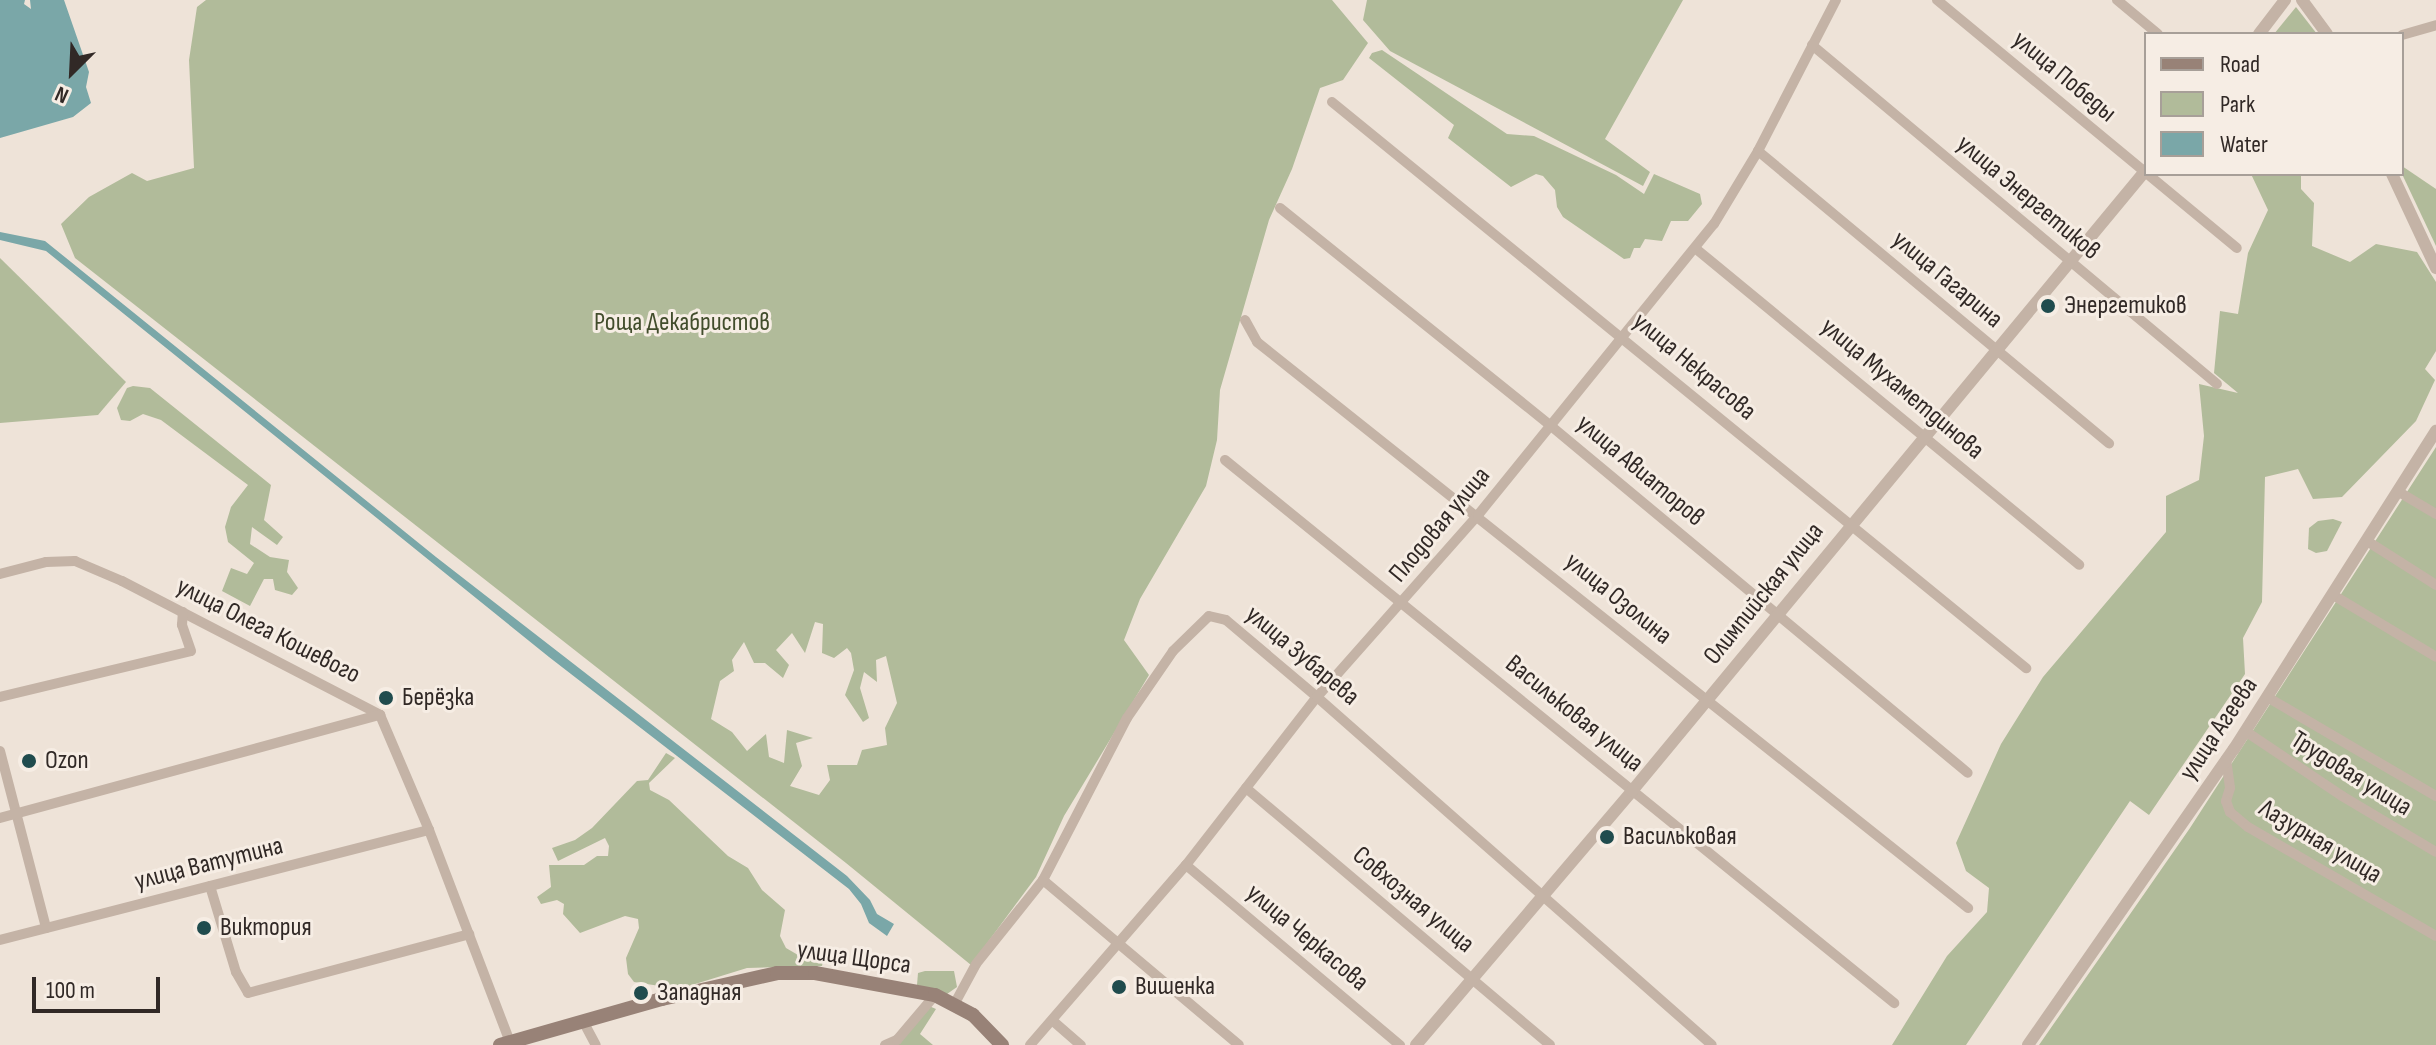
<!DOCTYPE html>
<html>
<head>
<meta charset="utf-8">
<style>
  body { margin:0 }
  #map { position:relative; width:2436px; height:1045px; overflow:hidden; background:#eee3d8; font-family:"Sofia Sans Condensed",sans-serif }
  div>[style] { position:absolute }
  .green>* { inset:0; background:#b1bb9a }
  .water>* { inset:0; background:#7aa7a8 }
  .minor>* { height:10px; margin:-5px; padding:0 5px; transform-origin:5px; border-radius:5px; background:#c4b3a6 }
  .tertiary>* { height:12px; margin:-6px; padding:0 6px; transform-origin:6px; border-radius:6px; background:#c4b3a6 }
  .secondary>* { height:14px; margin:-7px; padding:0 7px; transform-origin:7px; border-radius:7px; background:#988277 }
  .dots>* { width:22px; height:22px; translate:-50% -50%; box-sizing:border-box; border:4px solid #f6ede4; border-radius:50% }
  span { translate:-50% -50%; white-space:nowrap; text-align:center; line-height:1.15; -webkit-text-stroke:6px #f6ede4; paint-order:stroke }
  .street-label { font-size:26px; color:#312926 }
  .poi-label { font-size:26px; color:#312926 }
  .left { translate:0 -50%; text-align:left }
  .park-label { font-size:26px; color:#424d2c }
  .legend { position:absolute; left:2144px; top:32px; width:260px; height:144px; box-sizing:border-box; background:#f6ede4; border:2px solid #a79f98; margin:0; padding:10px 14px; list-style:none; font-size:24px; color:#312926 }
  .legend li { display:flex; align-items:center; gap:16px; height:40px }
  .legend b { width:40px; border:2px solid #a79f98 }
  .north { position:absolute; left:32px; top:32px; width:80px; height:80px; -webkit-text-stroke:6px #f6ede4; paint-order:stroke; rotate:204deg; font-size:22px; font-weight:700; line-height:32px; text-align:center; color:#312926 }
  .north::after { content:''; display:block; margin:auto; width:28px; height:36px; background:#312926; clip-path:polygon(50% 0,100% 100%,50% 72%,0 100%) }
  .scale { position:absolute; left:32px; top:977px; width:128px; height:36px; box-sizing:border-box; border:4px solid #312926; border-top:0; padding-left:10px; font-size:24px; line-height:28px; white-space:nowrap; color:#312926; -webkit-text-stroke:6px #f6ede4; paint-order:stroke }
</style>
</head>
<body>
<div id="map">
  <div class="green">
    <div style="clip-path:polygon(evenodd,206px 0,1332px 0,1368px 43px,1343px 80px,1320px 88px,1292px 169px,1269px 220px,1220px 390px,1217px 440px,1206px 486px,1140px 599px,1124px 640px,1149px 675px,1064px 816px,1036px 877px,971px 965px,846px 863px,75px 258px,61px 224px,89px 197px,132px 173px,147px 181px,194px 168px,189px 60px,197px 7px,206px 0,815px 622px,823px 624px,822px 653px,834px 658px,847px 648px,851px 653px,854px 670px,845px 695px,863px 722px,869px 718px,860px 688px,864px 672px,877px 682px,876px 660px,886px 656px,897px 703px,885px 728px,887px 745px,862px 750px,857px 765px,827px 765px,830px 780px,819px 795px,790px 786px,802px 766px,796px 743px,813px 738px,787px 730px,784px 763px,769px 757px,766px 734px,747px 751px,732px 732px,711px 719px,720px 681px,734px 671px,732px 660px,744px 642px,754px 663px,765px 663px,783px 678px,789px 665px,776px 650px,792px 633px,805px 653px,815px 622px)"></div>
    <div style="clip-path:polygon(1367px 0,1683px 0,1605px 139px,1650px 172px,1643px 186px,1390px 51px,1363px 20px)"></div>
    <div style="clip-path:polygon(2296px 7px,2317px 34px,2274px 34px)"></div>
    <div style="clip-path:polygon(1382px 50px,1507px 134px,1534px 136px,1616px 175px,1644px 194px,1654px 174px,1700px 194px,1702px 204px,1688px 221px,1671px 221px,1662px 241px,1645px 239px,1640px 248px,1634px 248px,1630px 258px,1624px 259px,1563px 217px,1557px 207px,1555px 190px,1543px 176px,1536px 174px,1511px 187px,1448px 138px,1454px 125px,1369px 58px,1372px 53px)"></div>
    <div style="clip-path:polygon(2402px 166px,2436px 189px,2436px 246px,2402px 174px)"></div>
    <div style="clip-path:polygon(2251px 174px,2301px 174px,2301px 189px,2314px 203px,2312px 246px,2350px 262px,2376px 244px,2417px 252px,2436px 282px,2436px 351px,2425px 369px,2435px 380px,2416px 421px,2342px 497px,2313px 499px,2298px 469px,2265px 477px,2262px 602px,2243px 638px,2245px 674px,2149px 815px,2130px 801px,1966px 1045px,1892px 1045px,1947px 956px,1987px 912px,1989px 888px,1966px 871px,1956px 843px,2001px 744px,2043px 677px,2166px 532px,2166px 496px,2199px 480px,2204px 436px,2199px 384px,2238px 393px,2214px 373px,2220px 311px,2238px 314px,2248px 253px,2268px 210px)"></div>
    <div style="clip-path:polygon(0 258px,126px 382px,98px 415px,0 423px)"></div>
    <div style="clip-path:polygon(133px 386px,150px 388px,271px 485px,264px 520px,283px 537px,277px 545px,252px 527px,250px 544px,270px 557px,289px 560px,287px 572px,298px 588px,292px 595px,275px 590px,273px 579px,264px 579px,250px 606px,222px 591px,231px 568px,247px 574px,254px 563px,228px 542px,225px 527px,231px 507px,248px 485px,161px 420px,143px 414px,130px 421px,121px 420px,117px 408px,127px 388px)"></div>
    <div style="clip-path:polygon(2436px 447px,2436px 1045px,2039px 1045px,2190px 828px)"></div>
    <div style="clip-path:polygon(2333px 519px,2342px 522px,2327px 551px,2316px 553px,2308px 549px,2309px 528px,2318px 521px)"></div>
    <div style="clip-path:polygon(666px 753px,675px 758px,649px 783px,650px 790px,669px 800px,728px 856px,748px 868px,762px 890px,785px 910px,780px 936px,786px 948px,798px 955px,807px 950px,819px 950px,824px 956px,822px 966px,747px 968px,679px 989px,634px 982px,628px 974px,626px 958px,639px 928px,638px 919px,625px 916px,580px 933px,563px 914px,564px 904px,557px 900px,541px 904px,537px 897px,551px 887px,549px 865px,584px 865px,597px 856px,608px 856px,609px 846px,605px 838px,558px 861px,552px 848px,575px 840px,592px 828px,637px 781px,648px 780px)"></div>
    <div style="clip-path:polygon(925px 971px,954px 971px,957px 987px,947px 994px,917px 985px,918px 973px)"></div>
    <div style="clip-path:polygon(929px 1006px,936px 1009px,920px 1034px,933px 1045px,896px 1045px)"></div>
  </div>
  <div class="water">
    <div style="clip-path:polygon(0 0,25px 0,24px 4px,31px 9px,30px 0,64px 0,89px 72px,86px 87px,91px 103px,73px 117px,0 138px)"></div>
    <div style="clip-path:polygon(0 232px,45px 241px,436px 557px,847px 876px,870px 900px,877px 914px,894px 924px,887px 936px,869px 923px,861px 904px,849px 889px,549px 657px,46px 251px,0 240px)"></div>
  </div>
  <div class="minor">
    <div style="left:1937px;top:0;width:389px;rotate:39.6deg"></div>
    <div style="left:2117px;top:0;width:53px;rotate:39.7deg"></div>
    <div style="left:2402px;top:35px;width:35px;rotate:-16deg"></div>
    <div style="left:1812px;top:45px;width:528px;rotate:39.93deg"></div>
    <div style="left:1332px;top:102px;width:896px;rotate:39.2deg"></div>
    <div style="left:1758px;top:151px;width:457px;rotate:39.8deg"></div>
    <div style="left:1280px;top:208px;width:348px;rotate:38.8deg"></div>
    <div style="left:1551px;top:426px;width:542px;rotate:39.77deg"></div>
    <div style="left:1695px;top:248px;width:498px;rotate:39.5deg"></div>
    <div style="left:1245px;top:320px;width:25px;rotate:61deg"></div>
    <div style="left:1257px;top:342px;width:909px;rotate:38.52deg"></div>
    <div style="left:1225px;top:460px;width:862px;rotate:39.06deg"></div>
    <div style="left:2399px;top:492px;width:43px;rotate:30.7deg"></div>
    <div style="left:2367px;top:541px;width:82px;rotate:32.5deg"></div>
    <div style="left:0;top:574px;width:48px;rotate:-14.6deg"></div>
    <div style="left:46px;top:562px;width:29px;rotate:-2deg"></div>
    <div style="left:75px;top:561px;width:51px;rotate:23.1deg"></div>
    <div style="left:122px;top:581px;width:291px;rotate:27.4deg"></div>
    <div style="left:380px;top:715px;width:125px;rotate:66.9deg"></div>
    <div style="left:429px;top:830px;width:230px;rotate:69.1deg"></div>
    <div style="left:2333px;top:595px;width:120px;rotate:31deg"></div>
    <div style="left:0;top:697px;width:196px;rotate:-13.5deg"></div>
    <div style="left:191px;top:651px;width:28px;rotate:-109deg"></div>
    <div style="left:182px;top:625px;width:13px;rotate:-86deg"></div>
    <div style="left:2267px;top:697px;width:196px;rotate:30.4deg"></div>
    <div style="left:2245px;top:731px;width:117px;rotate:33.8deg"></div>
    <div style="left:2342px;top:796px;width:109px;rotate:30.8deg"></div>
    <div style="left:0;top:751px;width:183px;rotate:75.4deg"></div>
    <div style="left:2226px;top:759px;width:29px;rotate:82deg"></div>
    <div style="left:2230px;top:788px;width:14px;rotate:107deg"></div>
    <div style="left:2226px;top:801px;width:12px;rotate:70deg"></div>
    <div style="left:2230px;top:812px;width:23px;rotate:40deg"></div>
    <div style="left:2248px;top:827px;width:217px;rotate:30.1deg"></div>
    <div style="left:1246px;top:788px;width:398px;rotate:40.2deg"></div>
    <div style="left:0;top:818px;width:394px;rotate:-15.2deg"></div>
    <div style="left:1186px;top:865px;width:280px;rotate:40.1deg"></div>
    <div style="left:1043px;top:880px;width:256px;rotate:40.1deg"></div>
    <div style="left:210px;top:886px;width:90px;rotate:73.2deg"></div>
    <div style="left:236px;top:972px;width:24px;rotate:60deg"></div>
    <div style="left:248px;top:993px;width:229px;rotate:-14.9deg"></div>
    <div style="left:0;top:940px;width:443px;rotate:-14.4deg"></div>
    <div style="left:955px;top:1003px;width:44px;rotate:-61.7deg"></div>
    <div style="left:976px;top:964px;width:107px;rotate:-51.4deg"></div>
    <div style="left:1043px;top:880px;width:182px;rotate:-62.6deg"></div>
    <div style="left:1127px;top:718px;width:81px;rotate:-55.5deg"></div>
    <div style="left:1173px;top:651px;width:50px;rotate:-44.2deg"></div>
    <div style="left:1209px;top:616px;width:17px;rotate:13deg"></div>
    <div style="left:1226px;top:620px;width:119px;rotate:40.2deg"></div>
    <div style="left:1317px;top:697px;width:526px;rotate:41.38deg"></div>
    <div style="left:583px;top:1021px;width:27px;rotate:62deg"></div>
    <div style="left:1053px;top:1021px;width:37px;rotate:41deg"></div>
    <div style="left:885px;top:1045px;width:13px;rotate:-23deg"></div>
    <div style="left:897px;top:1040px;width:59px;rotate:-49.8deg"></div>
    <div style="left:1030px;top:1045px;width:238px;rotate:-49.1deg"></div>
    <div style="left:1186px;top:865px;width:213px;rotate:-52.1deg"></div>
    <div style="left:1317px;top:697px;width:243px;rotate:-48.5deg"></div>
    <div style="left:1478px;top:515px;width:375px;rotate:-51deg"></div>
    <div style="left:1714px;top:224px;width:85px;rotate:-58.9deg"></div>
    <div style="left:1758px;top:151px;width:170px;rotate:-62.7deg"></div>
  </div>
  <div class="tertiary">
    <div style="left:2302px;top:0;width:42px;rotate:53.7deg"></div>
    <div style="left:2259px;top:34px;width:43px;rotate:-52.6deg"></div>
    <div style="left:2392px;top:174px;width:104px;rotate:64.9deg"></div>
    <div style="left:1416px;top:1045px;width:333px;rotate:-49.6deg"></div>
    <div style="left:1632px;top:791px;width:806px;rotate:-50.39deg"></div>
    <div style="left:2028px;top:1045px;width:361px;rotate:-55.2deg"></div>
    <div style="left:2234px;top:749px;width:377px;rotate:-57.6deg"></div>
  </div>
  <div class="secondary">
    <div style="left:500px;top:1045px;width:168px;rotate:-15.9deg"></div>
    <div style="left:662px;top:999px;width:118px;rotate:-12.7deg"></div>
    <div style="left:777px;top:973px;width:38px"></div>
    <div style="left:815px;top:973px;width:122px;rotate:10.4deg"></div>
    <div style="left:935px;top:995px;width:43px;rotate:27.8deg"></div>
    <div style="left:973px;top:1015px;width:42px;rotate:46deg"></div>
  </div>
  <div class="dots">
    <div style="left:2048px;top:306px;background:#204c4e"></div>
    <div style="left:386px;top:698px;background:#204c4e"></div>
    <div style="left:29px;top:761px;background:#204c4e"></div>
    <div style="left:1607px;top:837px;background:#204c4e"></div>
    <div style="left:204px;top:928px;background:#204c4e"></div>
    <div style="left:1119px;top:987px;background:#204c4e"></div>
    <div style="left:641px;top:993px;background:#204c4e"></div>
  </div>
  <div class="street-label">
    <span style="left:2064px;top:77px;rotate:40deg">улица Победы</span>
    <span style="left:2028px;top:198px;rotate:40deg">улица Энергетиков</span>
    <span style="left:1947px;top:280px;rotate:40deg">улица Гагарина</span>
    <span style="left:1694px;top:367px;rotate:40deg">улица Некрасова</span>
    <span style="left:1902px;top:389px;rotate:40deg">улица Мухаметдинова</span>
    <span style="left:1640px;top:471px;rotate:40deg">улица Авиаторов</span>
    <span style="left:1440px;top:525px;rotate:-50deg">Плодовая улица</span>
    <span style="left:1764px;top:594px;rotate:-51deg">Олимпийская улица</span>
    <span style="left:1618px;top:599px;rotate:39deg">улица Озолина</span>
    <span style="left:268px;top:631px;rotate:27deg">улица Олега Кошевого</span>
    <span style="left:1302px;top:656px;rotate:40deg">улица Зубарева</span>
    <span style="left:1574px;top:714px;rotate:39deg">Васильковая улица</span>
    <span style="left:2219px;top:729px;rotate:-56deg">улица Агеева</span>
    <span style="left:2351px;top:774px;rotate:32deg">Трудовая улица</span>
    <span style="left:2320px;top:842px;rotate:31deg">Лазурная улица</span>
    <span style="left:209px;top:864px;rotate:-14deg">улица Ватутина</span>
    <span style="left:1413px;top:900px;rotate:40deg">Совхозная улица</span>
    <span style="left:1307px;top:938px;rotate:40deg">улица Черкасова</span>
    <span style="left:854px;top:958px;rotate:8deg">улица Щорса</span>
  </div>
  <div class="poi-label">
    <span class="left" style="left:2064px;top:306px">Энергетиков</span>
    <span class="left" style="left:402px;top:698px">Берёзка</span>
    <span class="left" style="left:45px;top:761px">Ozon</span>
    <span class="left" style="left:1623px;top:837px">Васильковая</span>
    <span class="left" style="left:220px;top:928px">Виктория</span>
    <span class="left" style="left:1135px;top:987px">Вишенка</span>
    <span class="left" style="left:657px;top:993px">Западная</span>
  </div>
  <div class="park-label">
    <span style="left:682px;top:323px">Роща Декабристов</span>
  </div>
  <ul class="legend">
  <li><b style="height:10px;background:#988277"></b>Road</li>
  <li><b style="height:22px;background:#b1bb9a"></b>Park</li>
  <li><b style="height:22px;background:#7aa7a8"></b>Water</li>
  </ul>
  <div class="north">N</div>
  <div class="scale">100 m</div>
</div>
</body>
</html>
